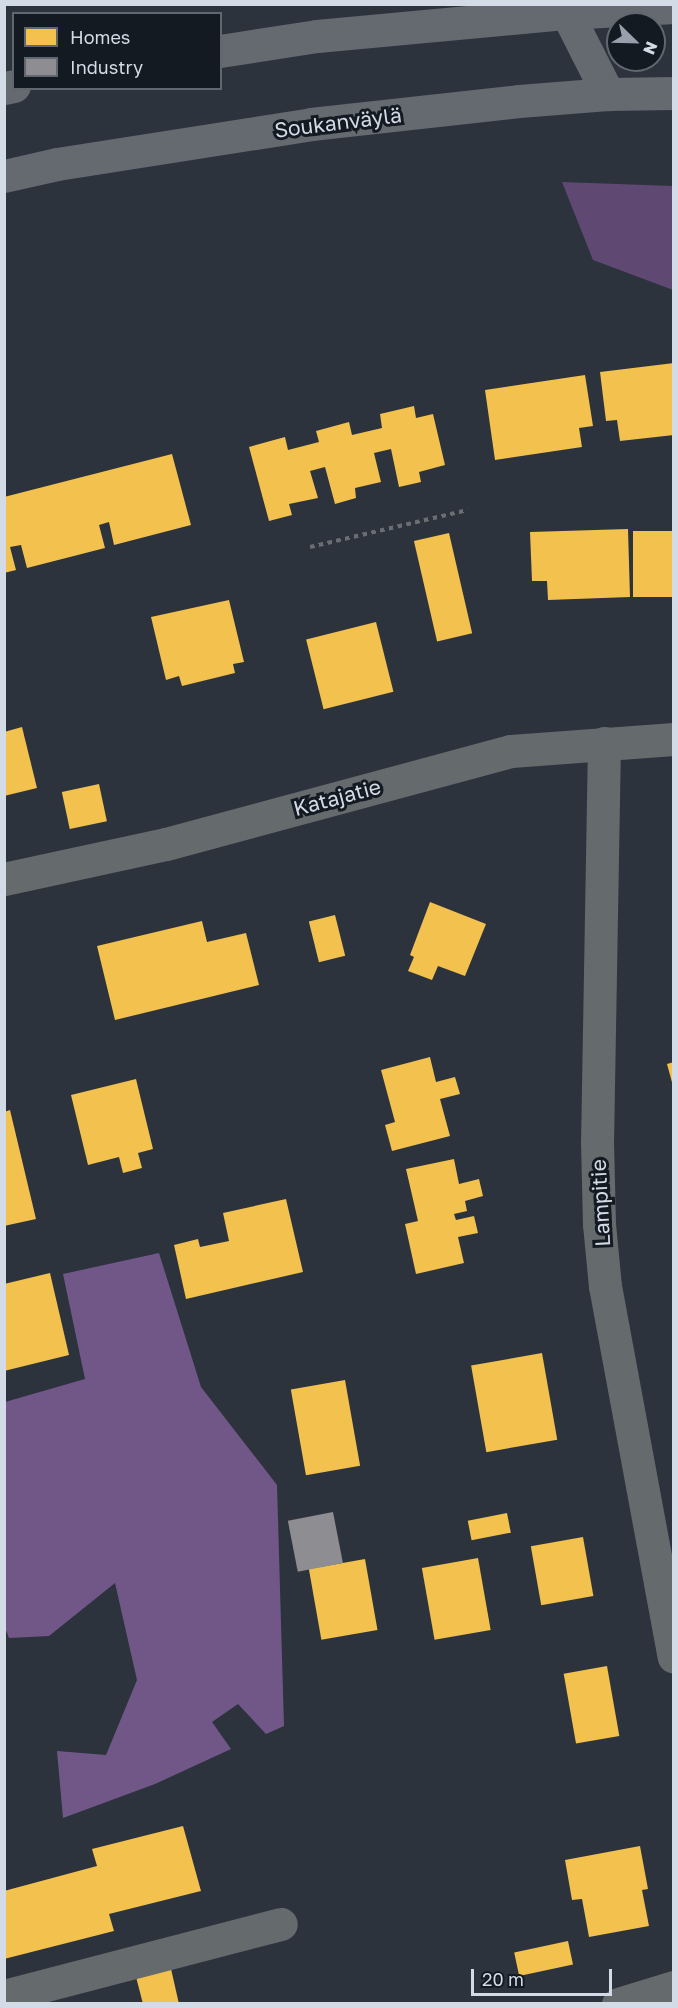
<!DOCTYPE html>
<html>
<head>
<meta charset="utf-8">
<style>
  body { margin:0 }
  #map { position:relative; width:678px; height:2008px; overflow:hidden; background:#2c333d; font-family:"Golos Text",sans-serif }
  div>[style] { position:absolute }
  .green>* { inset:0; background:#5f4973 }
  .forest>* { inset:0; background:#715788 }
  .homes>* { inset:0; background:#f2c14e; transform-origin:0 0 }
  .industry>* { inset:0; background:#8d8d92; transform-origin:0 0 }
  .path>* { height:4px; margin-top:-2px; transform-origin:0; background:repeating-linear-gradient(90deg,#696e73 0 4.5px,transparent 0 9px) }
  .minor>* { height:33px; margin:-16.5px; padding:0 16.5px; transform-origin:16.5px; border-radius:16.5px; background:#656a6d }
  .major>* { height:33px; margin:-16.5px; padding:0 16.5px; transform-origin:16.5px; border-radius:16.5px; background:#646a70 }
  span { translate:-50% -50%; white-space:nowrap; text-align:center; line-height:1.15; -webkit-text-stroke:6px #141a22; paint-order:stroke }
  .street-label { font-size:21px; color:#d3dbe6 }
  .frame { position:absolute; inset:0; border:6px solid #d3dbe6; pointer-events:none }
  .legend { position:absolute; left:12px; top:12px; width:210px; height:78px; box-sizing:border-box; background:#141a22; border:2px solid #606770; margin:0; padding:8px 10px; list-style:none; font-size:18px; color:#d3dbe6 }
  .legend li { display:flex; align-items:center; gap:12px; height:30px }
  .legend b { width:30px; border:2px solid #606770 }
  .north { position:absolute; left:606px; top:12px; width:60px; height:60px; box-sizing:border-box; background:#141a22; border:2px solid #606770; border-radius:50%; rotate:113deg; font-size:16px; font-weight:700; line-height:24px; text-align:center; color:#d3dbe6 }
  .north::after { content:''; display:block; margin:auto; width:21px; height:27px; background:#99a0ab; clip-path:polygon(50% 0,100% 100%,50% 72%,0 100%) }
  .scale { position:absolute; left:471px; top:1969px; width:141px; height:27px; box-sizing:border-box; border:3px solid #d3dbe6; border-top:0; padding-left:8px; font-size:18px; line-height:21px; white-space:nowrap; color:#d3dbe6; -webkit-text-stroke:4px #141a22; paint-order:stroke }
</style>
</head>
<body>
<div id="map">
  <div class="green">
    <div style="clip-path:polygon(562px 182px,673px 186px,673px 290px,593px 260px)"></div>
  </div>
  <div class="forest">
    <div style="clip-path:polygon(159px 1253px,201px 1387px,277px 1485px,284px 1726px,266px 1734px,238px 1704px,212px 1722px,231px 1749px,155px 1784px,63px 1818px,57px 1751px,106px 1755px,137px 1680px,115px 1583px,49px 1636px,9px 1638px,4px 1625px,5px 1402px,85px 1379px,63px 1274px)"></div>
  </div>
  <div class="homes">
    <div style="clip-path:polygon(674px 363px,674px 435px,620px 441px,617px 420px,606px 421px,600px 372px)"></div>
    <div style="clip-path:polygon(585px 375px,593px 426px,579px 428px,582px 447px,495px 460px,485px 390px)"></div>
    <div style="clip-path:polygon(414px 406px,416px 418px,433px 414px,445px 465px,419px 472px,421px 482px,399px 487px,391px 449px,374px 453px,381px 482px,355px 488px,356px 498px,335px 504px,325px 467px,310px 471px,318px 498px,289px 504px,292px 515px,269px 521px,249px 447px,285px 437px,288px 450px,319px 442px,316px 431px,349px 422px,352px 435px,382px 428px,380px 414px)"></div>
    <div style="clip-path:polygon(172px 454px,191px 525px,114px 545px,109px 522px,99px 525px,105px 548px,27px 568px,21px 545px,10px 547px,16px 570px,4px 573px,4px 497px)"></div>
    <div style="clip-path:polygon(628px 529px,630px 597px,548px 600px,547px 581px,532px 581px,530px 532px)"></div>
    <div style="left:674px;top:531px;width:66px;height:41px;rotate:90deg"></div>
    <div style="left:449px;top:533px;width:103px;height:36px;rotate:77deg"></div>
    <div style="clip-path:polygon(229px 600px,244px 662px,233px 664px,235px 673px,182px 686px,179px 676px,166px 680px,151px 617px)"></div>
    <div style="left:376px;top:622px;width:72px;height:72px;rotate:76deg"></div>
    <div style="clip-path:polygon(22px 727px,37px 788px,4px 796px,4px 732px)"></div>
    <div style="left:99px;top:784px;width:38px;height:38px;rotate:78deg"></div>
    <div style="clip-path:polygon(430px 902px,486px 924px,465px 976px,438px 966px,432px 980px,408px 971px,414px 957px,410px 955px)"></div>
    <div style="left:335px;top:915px;width:42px;height:27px;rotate:76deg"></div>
    <div style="clip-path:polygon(202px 921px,207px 942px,246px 933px,259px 985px,115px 1020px,97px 946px)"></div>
    <div style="clip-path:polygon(430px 1057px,436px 1082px,455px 1077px,460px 1094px,440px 1099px,450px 1136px,392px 1151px,385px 1125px,395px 1122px,381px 1070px)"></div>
    <div style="clip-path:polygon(674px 1062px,674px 1086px,673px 1086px,667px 1064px)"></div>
    <div style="clip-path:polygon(136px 1079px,153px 1149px,138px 1153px,142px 1168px,123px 1173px,119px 1157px,88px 1165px,71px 1095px)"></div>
    <div style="clip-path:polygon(10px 1110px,36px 1219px,4px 1226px,4px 1112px)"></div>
    <div style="clip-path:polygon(454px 1159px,459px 1184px,479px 1179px,483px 1196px,465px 1201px,467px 1211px,454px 1214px,456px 1220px,474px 1216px,478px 1233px,458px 1237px,464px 1263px,416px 1274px,405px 1224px,418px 1221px,406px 1169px)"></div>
    <div style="clip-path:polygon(286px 1199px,303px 1272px,186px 1299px,174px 1245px,198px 1239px,200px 1247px,229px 1241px,223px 1213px)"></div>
    <div style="clip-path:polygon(50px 1273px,69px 1355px,4px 1371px,4px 1284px)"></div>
    <div style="left:542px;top:1353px;width:88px;height:72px;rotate:80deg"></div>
    <div style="left:345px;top:1380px;width:87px;height:55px;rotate:80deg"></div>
    <div style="left:507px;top:1513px;width:20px;height:40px;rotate:79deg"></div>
    <div style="left:583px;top:1537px;width:60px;height:53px;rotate:80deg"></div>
    <div style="left:478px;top:1558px;width:73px;height:57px;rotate:80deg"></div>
    <div style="left:365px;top:1559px;width:72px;height:57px;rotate:80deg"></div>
    <div style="left:607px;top:1666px;width:71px;height:44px;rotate:80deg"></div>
    <div style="clip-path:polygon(183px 1826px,201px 1891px,109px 1914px,114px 1931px,4px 1959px,4px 1891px,97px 1866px,92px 1849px)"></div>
    <div style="clip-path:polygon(640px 1846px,648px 1889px,642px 1890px,649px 1926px,589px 1937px,582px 1899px,572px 1900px,565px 1860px)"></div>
    <div style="left:568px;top:1941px;width:24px;height:55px;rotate:78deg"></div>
    <div style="clip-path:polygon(169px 1960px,179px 2004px,143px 2004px,134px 1969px)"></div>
  </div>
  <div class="industry">
    <div style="left:333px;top:1512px;width:52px;height:46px;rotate:79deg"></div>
  </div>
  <div class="path">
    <div style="left:310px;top:547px;width:162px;rotate:-13.2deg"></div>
  </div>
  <div class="minor">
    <div style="left:604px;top:743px;width:399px;rotate:91deg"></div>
    <div style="left:597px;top:1142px;width:82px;rotate:88.6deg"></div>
    <div style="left:599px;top:1224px;width:62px;rotate:84.5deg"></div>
    <div style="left:605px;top:1286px;width:377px;rotate:79.5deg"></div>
    <div style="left:4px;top:879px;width:166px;rotate:-12.2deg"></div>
    <div style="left:166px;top:844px;width:357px;rotate:-15.1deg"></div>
    <div style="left:511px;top:751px;width:163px;rotate:-4.2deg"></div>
    <div style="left:4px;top:1996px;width:286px;rotate:-14.6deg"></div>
    <div style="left:618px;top:2004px;width:59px;rotate:-16.9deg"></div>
  </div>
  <div class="major">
    <div style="left:566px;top:4px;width:9px;rotate:84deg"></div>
    <div style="left:567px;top:13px;width:91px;rotate:63.2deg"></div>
    <div style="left:220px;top:51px;width:98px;rotate:-8.8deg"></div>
    <div style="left:317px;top:36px;width:251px;rotate:-5.3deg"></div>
    <div style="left:567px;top:13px;width:107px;rotate:-3.2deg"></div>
    <div style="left:4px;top:88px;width:10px;rotate:-11deg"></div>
    <div style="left:4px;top:176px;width:54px;rotate:-12.8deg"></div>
    <div style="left:57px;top:164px;width:257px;rotate:-8.9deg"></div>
    <div style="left:311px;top:124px;width:209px;rotate:-6.3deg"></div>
    <div style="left:519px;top:101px;width:89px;rotate:-4.5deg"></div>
    <div style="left:608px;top:94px;width:66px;rotate:-0.9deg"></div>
  </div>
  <div class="street-label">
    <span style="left:338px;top:122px;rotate:-7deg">Soukanväylä</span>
    <span style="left:337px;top:797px;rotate:-15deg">Katajatie</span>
    <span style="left:600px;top:1203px;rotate:-93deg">Lampitie</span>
  </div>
  <div class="frame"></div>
  <ul class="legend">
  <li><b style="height:16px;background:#f2c14e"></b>Homes</li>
  <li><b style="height:16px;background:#8d8d92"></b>Industry</li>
  </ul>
  <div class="north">N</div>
  <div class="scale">20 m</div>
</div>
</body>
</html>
